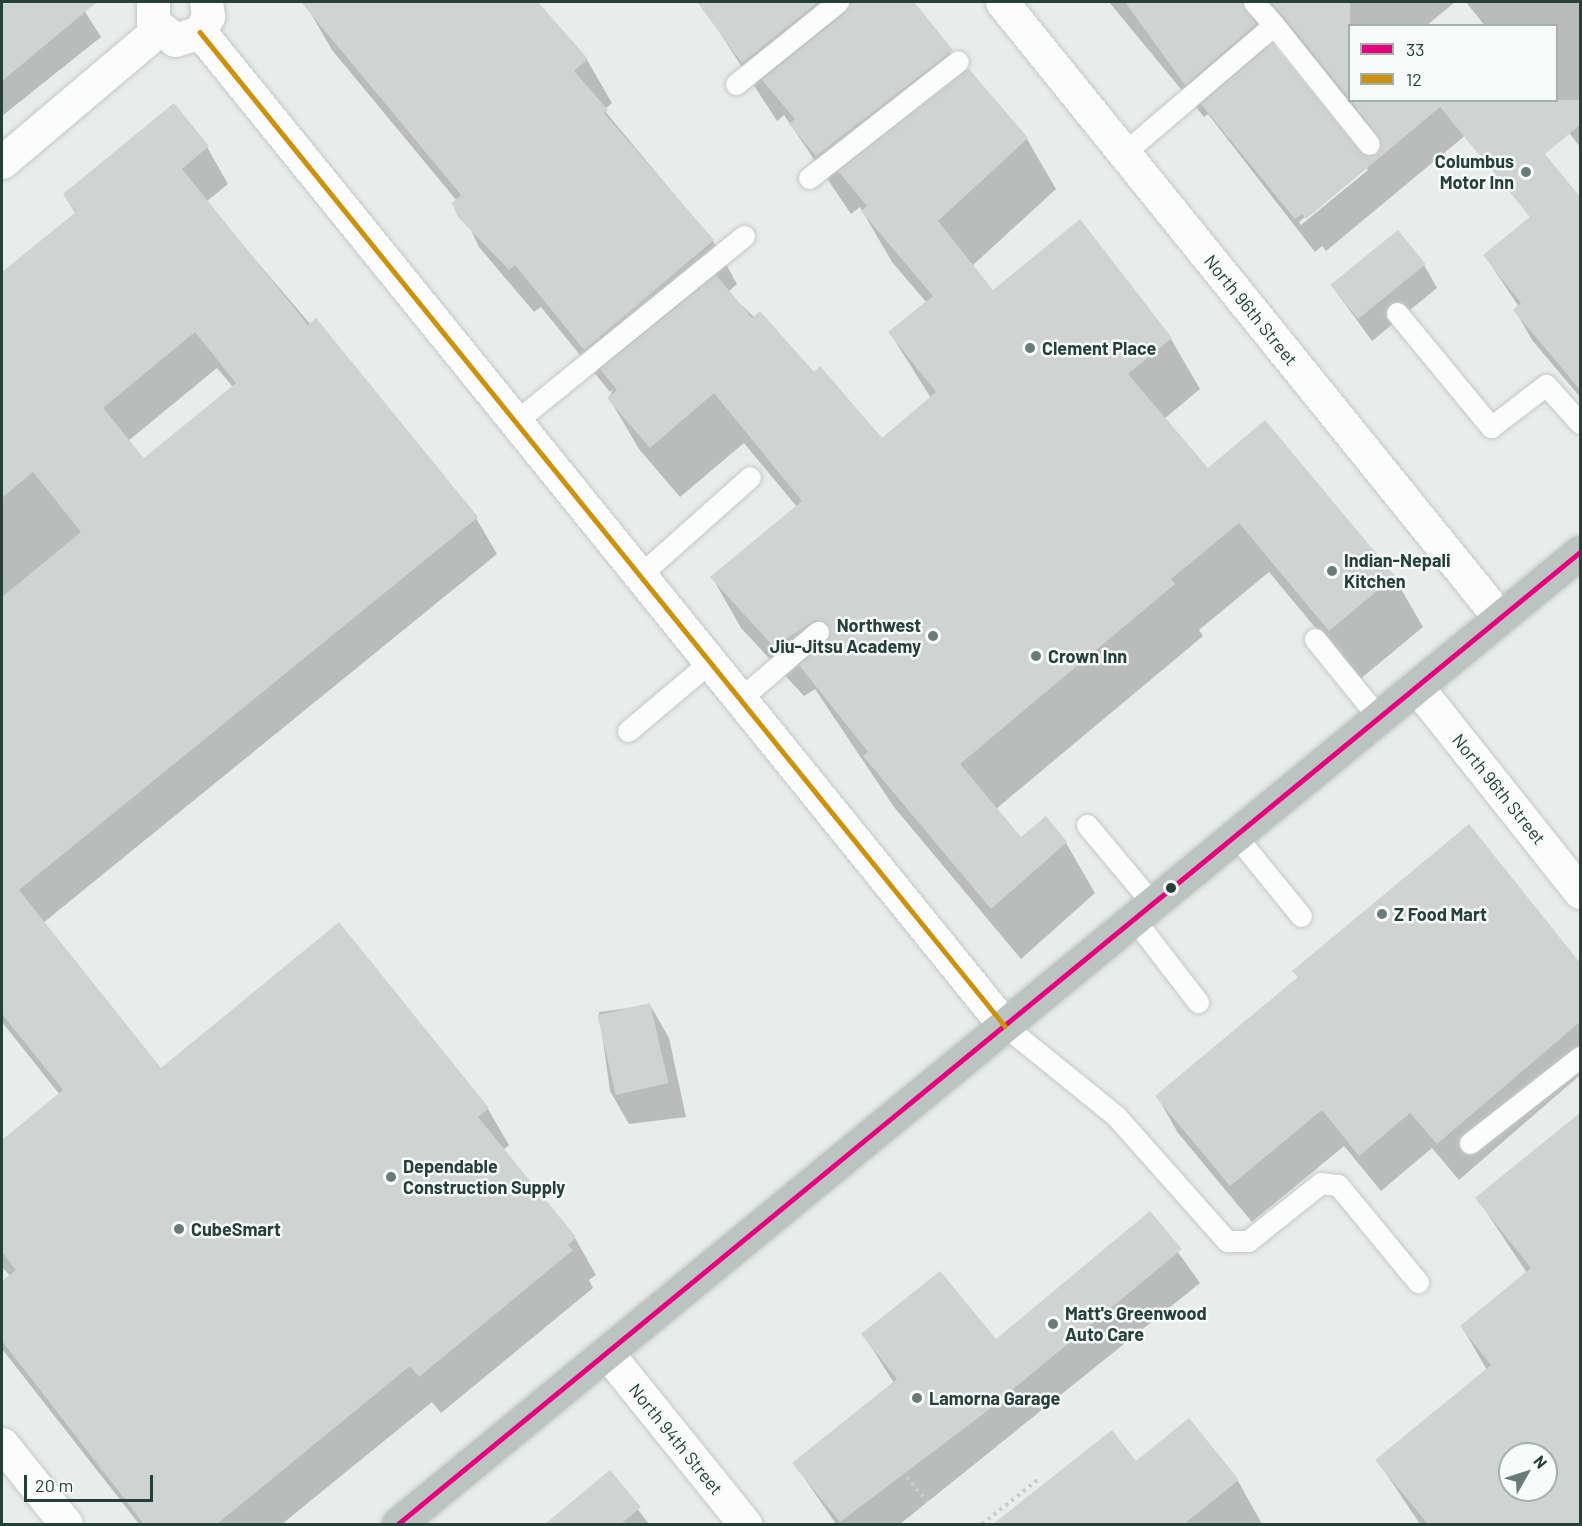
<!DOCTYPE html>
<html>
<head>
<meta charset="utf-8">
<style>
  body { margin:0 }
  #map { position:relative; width:1582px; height:1526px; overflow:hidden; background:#e8ecea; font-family:Barlow,sans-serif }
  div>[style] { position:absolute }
  .shadow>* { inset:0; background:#0003 }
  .building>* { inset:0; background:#cfd3d2; transform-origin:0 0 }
  .path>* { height:4px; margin-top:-2px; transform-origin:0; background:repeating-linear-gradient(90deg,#c6cecc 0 3px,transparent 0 7.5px) }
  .roads { filter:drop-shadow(0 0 2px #c5c9c7) drop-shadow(0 0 2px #c5c9c7) }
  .lane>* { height:21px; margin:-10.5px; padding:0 10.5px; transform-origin:10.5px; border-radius:10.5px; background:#fcfcfc }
  .street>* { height:33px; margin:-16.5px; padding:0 16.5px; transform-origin:16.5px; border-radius:16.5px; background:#fcfcfc }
  .highway>* { height:33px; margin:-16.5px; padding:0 16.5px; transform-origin:16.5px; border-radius:16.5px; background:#bcc4c2 }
  .bus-1>* { height:4.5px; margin:-2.25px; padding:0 2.25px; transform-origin:2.25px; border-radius:2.25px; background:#e5007d }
  .bus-2>* { height:4.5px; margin:-2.25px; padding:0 2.25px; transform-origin:2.25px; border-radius:2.25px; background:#cd920b }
  .dots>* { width:16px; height:16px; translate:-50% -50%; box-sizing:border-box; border:3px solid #f7fbf9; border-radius:50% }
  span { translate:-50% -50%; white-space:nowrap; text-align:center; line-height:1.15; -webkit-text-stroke:5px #f7fbf9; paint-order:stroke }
  .poi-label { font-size:18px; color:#254039; font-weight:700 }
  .right { translate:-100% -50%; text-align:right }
  .left { translate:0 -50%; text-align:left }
  .street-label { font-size:18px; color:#254039 }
  .frame { position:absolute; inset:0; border:3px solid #254039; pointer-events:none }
  .legend { position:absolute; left:1348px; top:24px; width:210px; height:78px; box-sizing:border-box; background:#f7fbf9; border:2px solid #a3b0ac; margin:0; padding:8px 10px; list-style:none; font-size:18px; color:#254039 }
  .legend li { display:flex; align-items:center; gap:12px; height:30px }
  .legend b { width:30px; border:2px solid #a3b0ac }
  .north { position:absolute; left:1498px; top:1442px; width:60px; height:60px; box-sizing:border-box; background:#f7fbf9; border:2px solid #a3b0ac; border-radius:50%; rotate:51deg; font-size:16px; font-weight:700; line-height:24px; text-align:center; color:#254039 }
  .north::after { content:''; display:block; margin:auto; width:21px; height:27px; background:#697c77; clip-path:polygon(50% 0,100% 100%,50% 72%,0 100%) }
  .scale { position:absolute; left:24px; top:1475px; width:129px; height:27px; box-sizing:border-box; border:3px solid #254039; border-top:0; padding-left:8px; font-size:18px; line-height:21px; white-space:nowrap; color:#254039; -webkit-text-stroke:4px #f7fbf9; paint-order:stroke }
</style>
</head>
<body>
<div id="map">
  <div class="shadow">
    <div style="clip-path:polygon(2px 2px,79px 2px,101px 37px,2px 116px)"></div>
    <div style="clip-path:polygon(314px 2px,536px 2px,587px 60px,612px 103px,604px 110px,713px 241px,737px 284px,728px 292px,881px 440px,931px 398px,890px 333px,927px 303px,892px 262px,860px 207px,851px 214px,784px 115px,777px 121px,700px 2px,912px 2px,965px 73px,1027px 139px,1056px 189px,972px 266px,992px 292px,1080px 221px,1171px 339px,1200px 389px,1164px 419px,1207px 470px,1265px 422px,1394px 577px,1423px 627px,1359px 680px,1269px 572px,1199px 630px,1203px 636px,996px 809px,1021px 839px,1066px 843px,1095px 893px,1021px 959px,894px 807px,815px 689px,804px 696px,741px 628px,712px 577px,797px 507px,744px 443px,680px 497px,639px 449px,609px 398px,613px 389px,610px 392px,541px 307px,534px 312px,479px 247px,457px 201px,332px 50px,307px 7px)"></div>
    <div style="clip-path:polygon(evenodd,1109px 2px,1455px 2px,1426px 26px,1350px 26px,1350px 100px,1466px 100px,1479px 124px,1326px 251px,1322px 246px,1315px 252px,1208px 114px,1204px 117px,1109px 2px,1284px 26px,1381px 148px,1377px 156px,1359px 154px,1268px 48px,1261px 35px,1284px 26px,1109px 2px,1366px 167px,1368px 170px,1301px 225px,1299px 222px,1366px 167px)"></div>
    <div style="clip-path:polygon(1466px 2px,1580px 2px,1580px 147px,1544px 100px,1556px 100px,1556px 26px,1485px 26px)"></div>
    <div style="clip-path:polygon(evenodd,207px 147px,228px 184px,206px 202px,476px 518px,497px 554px,43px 923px,161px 1070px,488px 1109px,509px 1145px,503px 1150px,575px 1238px,596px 1275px,589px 1280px,593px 1288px,441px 1413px,432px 1402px,282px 1524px,139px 1524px,2px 1349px,2px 1283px,10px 1276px,2px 1267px,2px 1141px,60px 1095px,2px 1022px,2px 274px,76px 214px,64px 195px,207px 147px,217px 368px,233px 387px,144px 460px,128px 441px,217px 368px)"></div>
    <div style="clip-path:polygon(1580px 200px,1580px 397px,1532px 340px,1515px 310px,1519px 307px,1485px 256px)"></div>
    <div style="clip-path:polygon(1424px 265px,1437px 288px,1372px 341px,1332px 286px)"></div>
    <div style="clip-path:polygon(1580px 967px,1580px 1075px,1459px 1180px,1432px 1148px,1381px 1191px,1344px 1146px,1252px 1222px,1178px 1133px,1157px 1096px,1299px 978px,1294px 971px)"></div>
    <div style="clip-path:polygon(650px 1005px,669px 1038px,686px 1117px,629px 1124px,610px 1091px,599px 1012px)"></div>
    <div style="clip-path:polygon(evenodd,1580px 1114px,1580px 1524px,1420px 1524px,1377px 1460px,1487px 1370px,1462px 1327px,1527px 1273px,1477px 1198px,1580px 1114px,1510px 1454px,1546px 1454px,1546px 1490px,1510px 1490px,1510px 1454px)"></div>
    <div style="clip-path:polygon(1150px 1213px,1200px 1283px,900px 1524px,836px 1524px,794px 1463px,894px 1383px,863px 1334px,996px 1341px)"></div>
    <div style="clip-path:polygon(1189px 1420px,1238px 1481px,1262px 1524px,996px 1524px,1112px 1432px,1136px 1463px)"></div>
    <div style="clip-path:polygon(609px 1472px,649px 1524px,548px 1524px)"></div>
  </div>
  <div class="building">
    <div style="clip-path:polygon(2px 2px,97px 2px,2px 81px)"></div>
    <div style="clip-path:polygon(301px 2px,538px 2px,588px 59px,574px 71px,608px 110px,604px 113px,714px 240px,584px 350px,515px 265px,509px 270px,458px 217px,452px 203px,461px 195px)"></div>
    <div style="clip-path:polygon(697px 2px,818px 2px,742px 63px)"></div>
    <div style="clip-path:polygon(851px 2px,914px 2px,953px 50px,816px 156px,789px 124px,795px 119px,762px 80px,846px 12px)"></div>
    <div style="clip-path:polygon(1125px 2px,1242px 2px,1256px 24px,1185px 85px)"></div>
    <div style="clip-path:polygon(1270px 2px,1350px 2px,1350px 99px,1284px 17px)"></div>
    <div style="clip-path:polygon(1272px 43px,1365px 156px,1377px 154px,1381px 142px,1351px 100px,1581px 100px,1581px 124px,1545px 154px,1581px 198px,1581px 391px,1513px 310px,1521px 303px,1483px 255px,1530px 217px,1440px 107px,1306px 219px,1302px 214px,1295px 219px,1201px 104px)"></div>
    <div style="clip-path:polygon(968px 68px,1028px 138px,938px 221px,993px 290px,1080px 219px,1172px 338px,1128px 374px,1208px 468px,1265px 420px,1395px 576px,1329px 631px,1239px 523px,1171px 579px,1175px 584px,960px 764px,1021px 837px,1046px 816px,1067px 842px,991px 909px,863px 756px,868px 752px,799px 665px,827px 641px,828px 624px,815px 620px,774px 647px,710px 577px,802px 501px,714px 393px,650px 448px,607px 398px,617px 390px,600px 369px,716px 275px,752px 318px,760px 311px,814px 372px,820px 366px,882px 438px,936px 392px,888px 332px,933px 296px,861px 211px,867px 206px,838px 171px)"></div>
    <div style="clip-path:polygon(evenodd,174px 103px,209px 146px,182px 169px,308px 325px,316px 318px,478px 517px,19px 890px,161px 1068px,339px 922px,489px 1108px,478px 1117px,576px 1237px,568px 1245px,573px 1250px,419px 1377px,410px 1366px,217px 1524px,144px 1524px,2px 1341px,2px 1281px,16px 1270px,2px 1252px,2px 1140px,63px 1090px,2px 1014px,2px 597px,81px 532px,33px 472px,2px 498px,2px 272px,76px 212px,63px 194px,174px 103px,195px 332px,236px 383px,144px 458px,103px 408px,195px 332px)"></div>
    <div style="left:1398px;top:230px;width:44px;height:87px;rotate:51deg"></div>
    <div style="clip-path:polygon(1469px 824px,1581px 964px,1581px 1021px,1437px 1144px,1410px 1113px,1359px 1156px,1322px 1110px,1230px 1186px,1155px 1096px,1298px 977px,1292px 971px)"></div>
    <div style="left:650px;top:1003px;width:82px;height:54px;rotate:77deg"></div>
    <div style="clip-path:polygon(evenodd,1581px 1112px,1581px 1524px,1428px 1524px,1375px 1460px,1491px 1365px,1460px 1326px,1531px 1268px,1475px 1198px,1581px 1112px,1510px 1454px,1546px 1454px,1546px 1490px,1510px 1490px,1510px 1454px)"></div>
    <div style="clip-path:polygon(1150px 1211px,1182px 1249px,982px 1415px,840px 1522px,792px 1463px,897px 1379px,861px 1334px,940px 1271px,996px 1339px)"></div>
    <div style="clip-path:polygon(1189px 1418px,1239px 1480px,1184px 1524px,993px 1524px,1112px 1430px,1136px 1461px)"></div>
    <div style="clip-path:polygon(610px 1470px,641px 1507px,621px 1524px,545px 1524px)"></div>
  </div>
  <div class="path">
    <div style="left:907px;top:1477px;width:32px;rotate:51deg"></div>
    <div style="left:982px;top:1524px;width:74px;rotate:-38.4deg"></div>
  </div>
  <div class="roads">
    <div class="lane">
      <div style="left:1254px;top:2px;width:30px;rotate:49deg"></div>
      <div style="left:736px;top:84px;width:131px;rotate:-38.8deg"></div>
      <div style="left:1124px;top:153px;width:197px;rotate:-40.5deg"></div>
      <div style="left:1274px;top:25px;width:152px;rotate:51.4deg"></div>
      <div style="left:809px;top:178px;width:189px;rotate:-38.1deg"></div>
      <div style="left:1397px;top:313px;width:148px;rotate:50.5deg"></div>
      <div style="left:1491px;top:427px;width:69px;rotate:-37.4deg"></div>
      <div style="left:1546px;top:385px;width:51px;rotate:48.2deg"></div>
      <div style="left:515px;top:422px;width:295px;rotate:-39.1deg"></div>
      <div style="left:640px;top:575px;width:147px;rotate:-41.7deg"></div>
      <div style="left:1315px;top:639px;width:102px;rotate:51deg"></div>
      <div style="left:740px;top:699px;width:103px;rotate:-40.7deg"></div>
      <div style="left:628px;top:731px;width:107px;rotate:-40.1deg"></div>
      <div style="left:1087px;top:825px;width:103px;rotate:50.1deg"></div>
      <div style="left:1236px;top:836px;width:103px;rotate:50.9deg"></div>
      <div style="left:1134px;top:919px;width:105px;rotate:52.4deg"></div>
      <div style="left:1005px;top:1026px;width:143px;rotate:39deg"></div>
      <div style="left:1116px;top:1116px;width:167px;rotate:48.4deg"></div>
      <div style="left:1227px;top:1241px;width:21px"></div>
      <div style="left:1248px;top:1241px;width:93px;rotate:-38.5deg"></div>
      <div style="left:1321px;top:1183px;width:17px;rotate:7deg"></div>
      <div style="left:1338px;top:1185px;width:126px;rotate:50.5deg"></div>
      <div style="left:1470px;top:1143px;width:140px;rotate:-38deg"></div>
    </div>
    <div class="street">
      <div style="left:153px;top:2px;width:20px;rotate:90deg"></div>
      <div style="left:153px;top:22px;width:28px;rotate:39deg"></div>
      <div style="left:175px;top:40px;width:26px;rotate:-18deg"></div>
      <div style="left:200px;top:32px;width:18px;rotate:-63deg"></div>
      <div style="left:208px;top:16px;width:14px;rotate:-98deg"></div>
      <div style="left:1002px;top:2px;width:792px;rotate:51.05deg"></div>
      <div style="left:200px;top:32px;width:1279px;rotate:51deg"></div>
      <div style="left:2px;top:162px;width:204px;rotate:-40.2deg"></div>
      <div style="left:1417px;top:687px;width:262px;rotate:51.5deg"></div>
      <div style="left:607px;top:1353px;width:220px;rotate:51.1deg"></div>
      <div style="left:2px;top:1444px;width:102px;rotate:51.3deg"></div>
    </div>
    <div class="highway">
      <div style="left:398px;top:1524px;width:1530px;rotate:-39.43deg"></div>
    </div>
  </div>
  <div class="bus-1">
    <div style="left:398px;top:1524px;width:1530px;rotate:-39.43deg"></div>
  </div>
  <div class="bus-2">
    <div style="left:200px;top:32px;width:1279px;rotate:51deg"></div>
  </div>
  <div class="dots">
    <div style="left:1526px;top:172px;background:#697c77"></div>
    <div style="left:1030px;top:348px;background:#697c77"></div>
    <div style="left:1332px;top:571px;background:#697c77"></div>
    <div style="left:933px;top:636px;background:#697c77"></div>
    <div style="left:1036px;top:656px;background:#697c77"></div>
    <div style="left:1171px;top:888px;background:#254039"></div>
    <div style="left:1382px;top:914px;background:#697c77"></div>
    <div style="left:391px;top:1177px;background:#697c77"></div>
    <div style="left:179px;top:1229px;background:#697c77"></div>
    <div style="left:1053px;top:1324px;background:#697c77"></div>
    <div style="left:917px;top:1398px;background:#697c77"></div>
  </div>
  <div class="poi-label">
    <span class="right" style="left:1514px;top:172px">Columbus<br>Motor Inn</span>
    <span class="left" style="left:1042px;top:348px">Clement Place</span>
    <span class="left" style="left:1344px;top:571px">Indian-Nepali<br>Kitchen</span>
    <span class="right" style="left:921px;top:636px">Northwest<br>Jiu-Jitsu Academy</span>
    <span class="left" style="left:1048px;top:656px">Crown Inn</span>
    <span class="left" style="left:1394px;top:914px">Z Food Mart</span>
    <span class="left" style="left:403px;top:1177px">Dependable<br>Construction Supply</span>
    <span class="left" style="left:191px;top:1229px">CubeSmart</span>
    <span class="left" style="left:1065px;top:1324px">Matt's Greenwood<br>Auto Care</span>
    <span class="left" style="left:929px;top:1398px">Lamorna Garage</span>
  </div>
  <div class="street-label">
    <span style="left:1251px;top:310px;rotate:51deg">North 96th Street</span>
    <span style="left:1499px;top:789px;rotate:51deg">North 96th Street</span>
    <span style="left:676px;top:1439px;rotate:51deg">North 94th Street</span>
  </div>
  <div class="frame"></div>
  <ul class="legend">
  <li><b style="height:8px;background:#e5007d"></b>33</li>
  <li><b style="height:8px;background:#cd920b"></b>12</li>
  </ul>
  <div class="north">N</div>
  <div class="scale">20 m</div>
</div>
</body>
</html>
